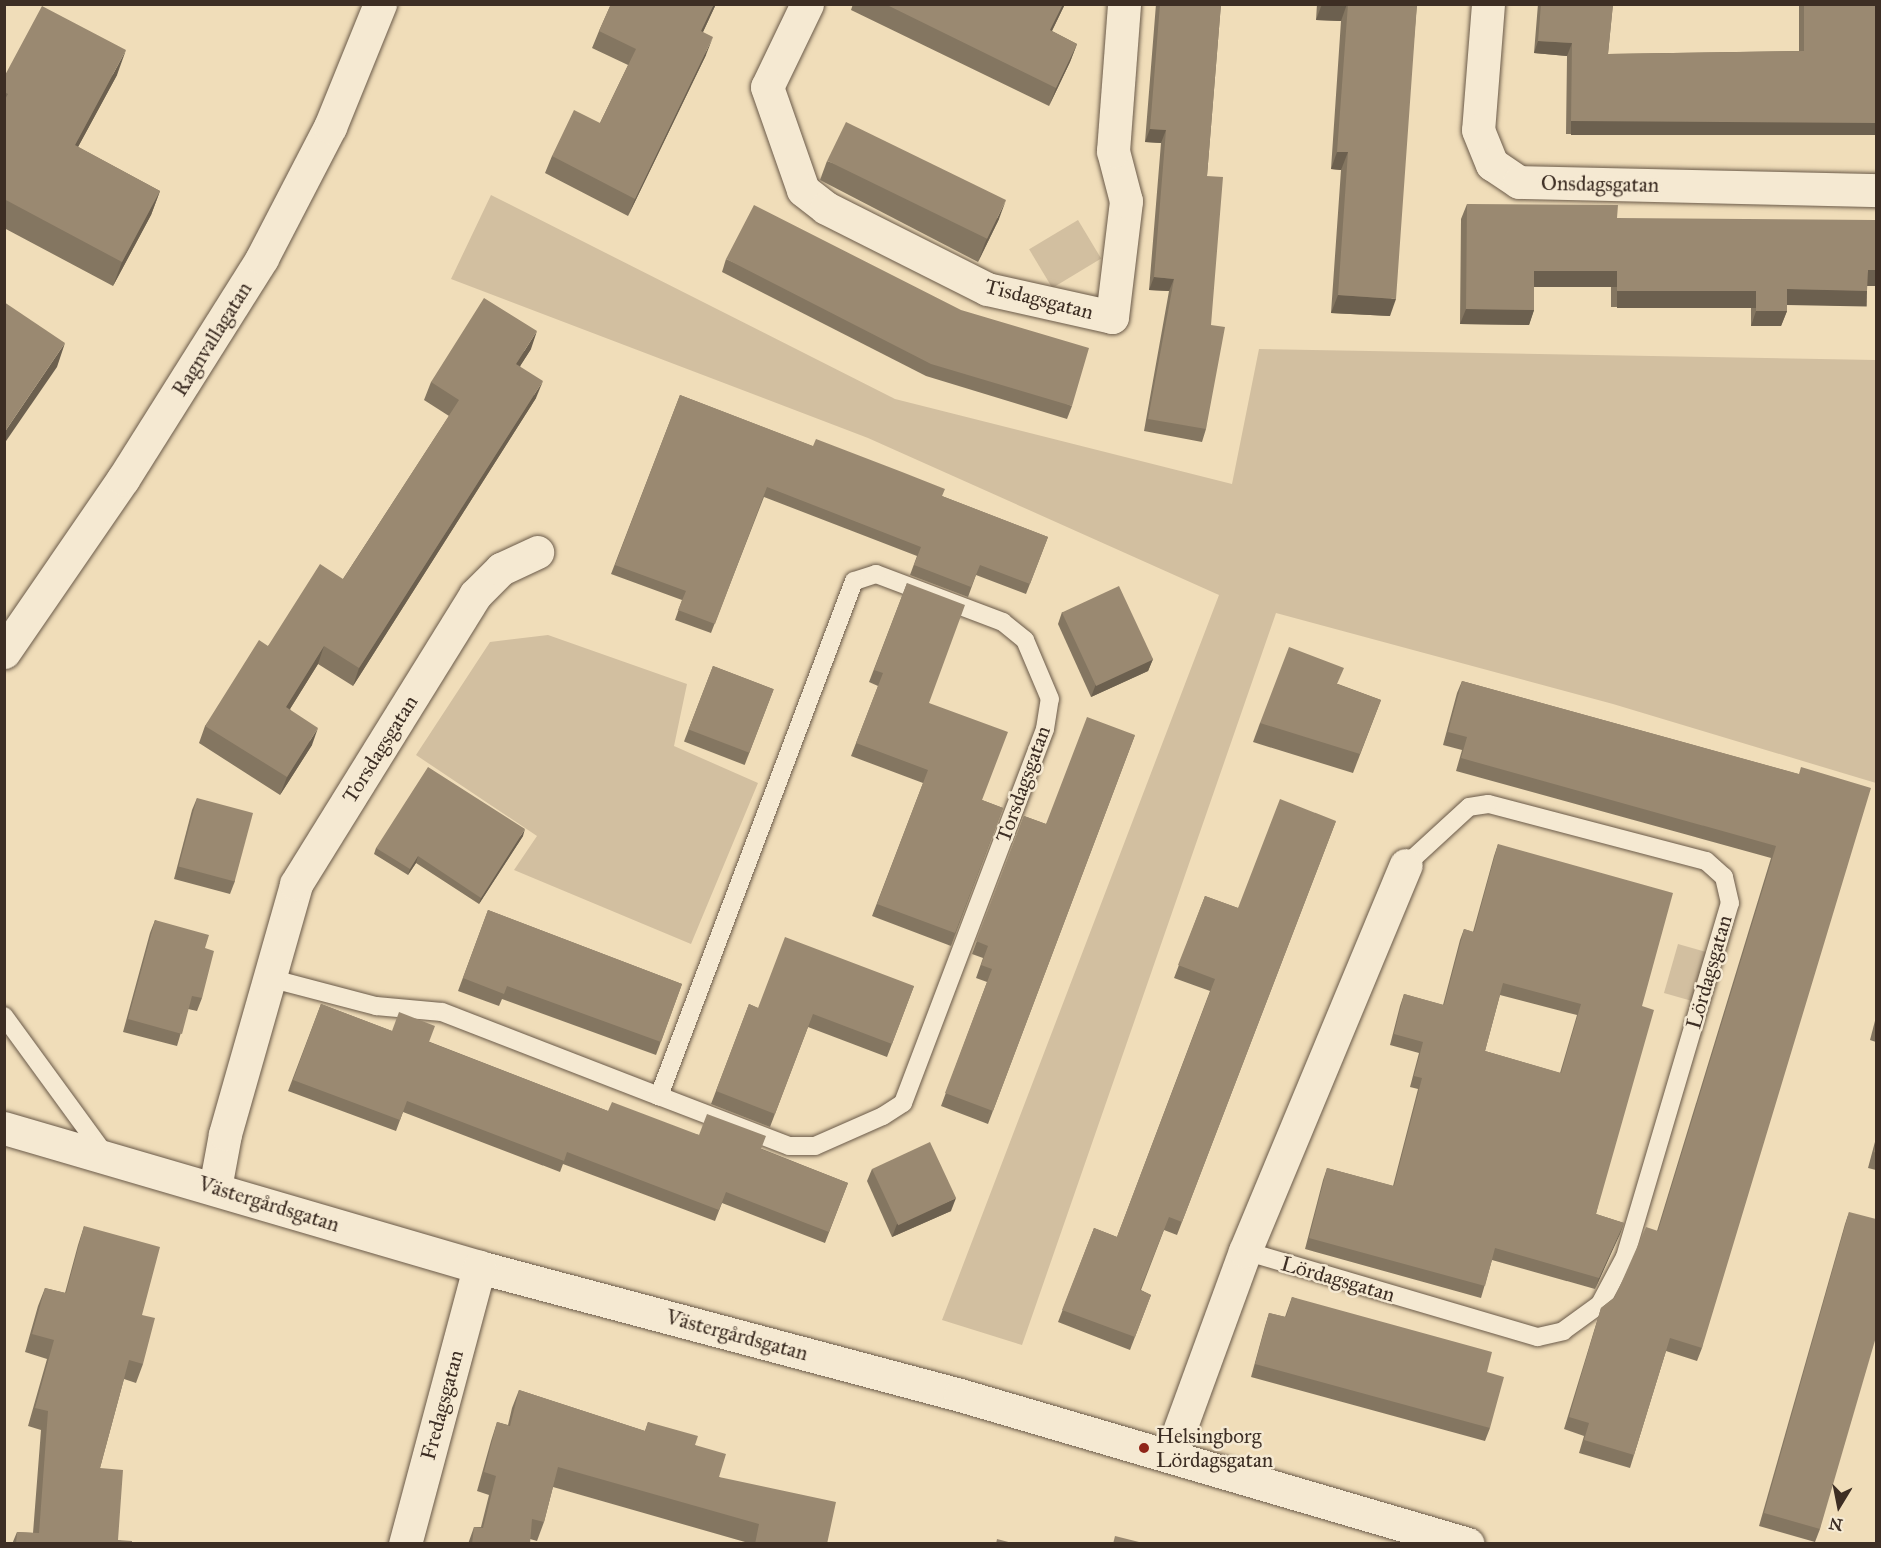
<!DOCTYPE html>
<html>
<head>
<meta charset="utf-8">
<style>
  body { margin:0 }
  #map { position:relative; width:1881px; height:1548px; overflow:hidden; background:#f0ddb9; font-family:"IM FELL Great Primer",serif }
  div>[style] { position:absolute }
  .green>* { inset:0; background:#d2bfa0; transform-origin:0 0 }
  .roads { filter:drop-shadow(0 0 2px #6a5a49) drop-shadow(0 0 2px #6a5a49) }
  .service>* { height:18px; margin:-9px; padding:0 9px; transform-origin:9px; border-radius:9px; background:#f5e9d2 }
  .minor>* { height:33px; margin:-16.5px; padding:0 16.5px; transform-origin:16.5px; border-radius:16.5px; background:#f5e9d2 }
  .wall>* { inset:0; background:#847661; transform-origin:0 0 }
  .shaded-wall>* { inset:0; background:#6c604f; transform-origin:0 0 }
  .building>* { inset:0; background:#9a8971; transform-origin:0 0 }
  .dots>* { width:16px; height:16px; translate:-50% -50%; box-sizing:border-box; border:3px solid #f5e9d2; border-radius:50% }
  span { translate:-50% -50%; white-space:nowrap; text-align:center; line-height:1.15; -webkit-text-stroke:5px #f5e9d2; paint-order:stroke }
  .street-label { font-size:21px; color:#3d2e24 }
  .poi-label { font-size:21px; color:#3d2e24 }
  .left { translate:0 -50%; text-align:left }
  .frame { position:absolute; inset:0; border:6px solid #3d2e24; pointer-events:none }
  .north { position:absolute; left:1809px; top:1476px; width:60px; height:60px; -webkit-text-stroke:4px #f5e9d2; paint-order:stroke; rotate:190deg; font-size:16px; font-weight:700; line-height:24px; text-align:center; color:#3d2e24 }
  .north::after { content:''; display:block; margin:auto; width:21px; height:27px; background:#3d2e24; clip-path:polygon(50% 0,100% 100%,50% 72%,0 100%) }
</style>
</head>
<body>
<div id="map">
  <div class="green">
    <div style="clip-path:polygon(491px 195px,895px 399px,1232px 484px,1259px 349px,1876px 360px,1876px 783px,1613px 704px,1276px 613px,1022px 1345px,942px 1320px,1219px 595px,868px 438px,451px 279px)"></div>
    <div style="left:1078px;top:220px;width:45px;height:57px;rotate:59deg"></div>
    <div style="clip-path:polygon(548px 635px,687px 684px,674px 746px,758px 783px,691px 944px,514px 870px,537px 836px,416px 755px,490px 642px)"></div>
    <div style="left:1678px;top:944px;width:32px;height:51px;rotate:16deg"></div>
  </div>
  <div class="roads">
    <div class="service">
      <div style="left:269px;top:978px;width:111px;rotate:14.7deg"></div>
      <div style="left:376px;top:1006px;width:66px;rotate:5.2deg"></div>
      <div style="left:442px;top:1012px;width:233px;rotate:21.2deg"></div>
      <div style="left:659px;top:1096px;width:139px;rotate:21deg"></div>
      <div style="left:789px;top:1146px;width:26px"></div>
      <div style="left:815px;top:1146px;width:74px;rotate:-23.8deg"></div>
      <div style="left:883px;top:1116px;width:24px;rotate:-33deg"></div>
      <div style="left:903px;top:1103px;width:400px;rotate:-69.2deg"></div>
      <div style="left:1045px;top:729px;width:30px;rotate:-81deg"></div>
      <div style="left:1050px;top:699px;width:64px;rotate:-113deg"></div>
      <div style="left:1025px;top:640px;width:28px;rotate:-141deg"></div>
      <div style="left:1003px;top:622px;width:136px;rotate:-159.3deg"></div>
      <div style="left:876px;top:574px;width:23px;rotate:162deg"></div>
      <div style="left:854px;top:581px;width:551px;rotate:110.74deg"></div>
      <div style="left:4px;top:1016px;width:168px;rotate:53.9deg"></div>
      <div style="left:1245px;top:1251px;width:305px;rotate:16.4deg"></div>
      <div style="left:1538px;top:1337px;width:26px;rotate:-13deg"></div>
      <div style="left:1563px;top:1331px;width:46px;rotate:-36.1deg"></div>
      <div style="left:1600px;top:1304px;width:53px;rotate:-62deg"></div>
      <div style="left:1625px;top:1257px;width:369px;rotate:-73.5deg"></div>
      <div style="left:1730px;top:903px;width:27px;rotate:-103deg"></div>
      <div style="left:1724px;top:877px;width:24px;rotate:-138deg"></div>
      <div style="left:1706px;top:861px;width:225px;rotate:-165.3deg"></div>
      <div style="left:1488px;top:804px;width:19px;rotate:171deg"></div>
      <div style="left:1469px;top:807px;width:86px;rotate:137.4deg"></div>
    </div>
    <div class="minor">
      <div style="left:807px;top:4px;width:92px;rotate:115.7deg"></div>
      <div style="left:767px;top:87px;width:109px;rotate:70.7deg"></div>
      <div style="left:803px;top:190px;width:29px;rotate:38deg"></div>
      <div style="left:826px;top:208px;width:180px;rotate:26.7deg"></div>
      <div style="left:987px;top:289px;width:128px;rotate:12.6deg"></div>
      <div style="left:1112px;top:317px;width:117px;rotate:-83.1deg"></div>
      <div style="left:1126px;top:201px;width:52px;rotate:-104.6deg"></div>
      <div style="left:1113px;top:151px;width:147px;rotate:-85.7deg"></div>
      <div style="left:1488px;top:4px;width:126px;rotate:94.5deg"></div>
      <div style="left:1478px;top:130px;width:37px;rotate:68deg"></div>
      <div style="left:1492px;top:164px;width:32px;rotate:34deg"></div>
      <div style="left:1519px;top:182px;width:357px;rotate:1.3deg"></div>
      <div style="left:4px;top:652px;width:210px;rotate:-55.5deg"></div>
      <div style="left:123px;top:479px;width:261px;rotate:-57.8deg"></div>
      <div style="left:262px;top:258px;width:148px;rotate:-62.6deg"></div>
      <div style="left:330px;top:127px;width:133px;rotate:-67.9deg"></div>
      <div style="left:4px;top:1128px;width:495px;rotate:16.3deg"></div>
      <div style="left:479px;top:1267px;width:498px;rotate:14.9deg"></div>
      <div style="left:960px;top:1395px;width:529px;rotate:16.35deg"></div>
      <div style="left:215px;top:1188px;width:55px;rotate:-79.5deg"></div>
      <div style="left:225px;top:1134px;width:260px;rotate:-74.1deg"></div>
      <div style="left:296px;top:884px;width:340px;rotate:-58.2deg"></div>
      <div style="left:475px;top:595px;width:37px;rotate:-45deg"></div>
      <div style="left:501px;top:569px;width:40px;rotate:-25deg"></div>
      <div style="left:1170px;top:1456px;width:218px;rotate:-69.9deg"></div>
      <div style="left:1245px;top:1251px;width:418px;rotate:-67.4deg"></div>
      <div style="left:405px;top:1544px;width:287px;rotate:-75deg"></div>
    </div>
  </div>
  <div class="wall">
    <div style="clip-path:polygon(611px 4px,716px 4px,703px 32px,706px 55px,628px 216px,545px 173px,552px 156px,600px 123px,628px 65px,592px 48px,599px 31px)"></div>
    <div style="clip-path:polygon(853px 4px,1065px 4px,1052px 31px,1077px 44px,1070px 62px,1049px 106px,851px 10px)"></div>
    <div style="clip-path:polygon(1156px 4px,1221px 4px,1207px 176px,1211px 325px,1206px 429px,1202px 442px,1144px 431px,1169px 291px,1149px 290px,1161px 143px,1145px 142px)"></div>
    <div style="clip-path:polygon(1317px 4px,1417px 4px,1390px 316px,1331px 313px,1341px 170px,1331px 169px,1341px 21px,1316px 20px)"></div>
    <div style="clip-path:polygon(1538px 4px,1613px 4px,1608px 54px,1799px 51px,1799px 4px,1876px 4px,1876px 135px,1566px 134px,1567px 56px,1534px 53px)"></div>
    <div style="clip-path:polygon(117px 75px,78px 147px,160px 191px,151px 215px,113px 286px,4px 228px,4px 77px)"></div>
    <div style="clip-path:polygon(827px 161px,999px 219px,978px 262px,820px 180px)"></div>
    <div style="clip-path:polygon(1467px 204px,1617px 218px,1867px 286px,1867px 291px,1862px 306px,1787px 304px,1787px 311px,1781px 326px,1751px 326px,1751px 306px,1611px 307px,1611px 286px,1534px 286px,1534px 310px,1529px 325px,1460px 324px,1461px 219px)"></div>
    <div style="clip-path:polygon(726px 259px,1072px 406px,1067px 419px,926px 376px,722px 272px)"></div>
    <div style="clip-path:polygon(531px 349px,520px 366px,536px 398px,353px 686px,318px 664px,290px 709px,312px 745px,280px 795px,199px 743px,205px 726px,268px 646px,343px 579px,449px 416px,424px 400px,431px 382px)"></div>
    <div style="clip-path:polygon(680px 395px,1048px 537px,1026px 594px,976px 575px,968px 597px,910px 575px,917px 556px,764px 497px,711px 633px,675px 620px,682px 600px,611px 574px)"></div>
    <div style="clip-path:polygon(907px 583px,929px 703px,982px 800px,1003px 808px,951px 946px,872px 916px,923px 783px,851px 756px,878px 686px,869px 682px)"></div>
    <div style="clip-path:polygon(1062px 612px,1153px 659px,1148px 671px,1091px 697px,1058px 624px)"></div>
    <div style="left:713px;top:666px;width:65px;height:81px;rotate:21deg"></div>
    <div style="clip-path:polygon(1462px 681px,1798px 774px,1702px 1348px,1697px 1361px,1666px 1351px,1630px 1468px,1579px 1453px,1584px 1436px,1564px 1429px,1601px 1308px,1615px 1297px,1657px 1231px,1771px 858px,1456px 771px,1462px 750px,1443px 745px,1457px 693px)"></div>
    <div style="clip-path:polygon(1338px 684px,1381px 700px,1353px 773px,1253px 742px,1260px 723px)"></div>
    <div style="clip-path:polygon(1135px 735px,988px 1124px,941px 1106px,987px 982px,976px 978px,983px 958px,972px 954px,1024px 816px,1046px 824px)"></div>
    <div style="clip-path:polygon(197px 798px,235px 881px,230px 894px,174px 879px,192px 810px)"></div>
    <div style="clip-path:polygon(1336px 821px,1177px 1235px,1164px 1230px,1141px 1290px,1151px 1295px,1130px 1350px,1058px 1322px,1094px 1228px,1117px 1237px,1210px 991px,1174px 978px,1205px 896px,1238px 908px)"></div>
    <div style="clip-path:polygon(523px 836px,479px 904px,416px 863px,408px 875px,374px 854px,376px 848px)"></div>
    <div style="clip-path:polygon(evenodd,1498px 844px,1642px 1006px,1596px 1214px,1624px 1223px,1595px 1289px,1492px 1260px,1481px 1298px,1305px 1249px,1323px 1180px,1327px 1168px,1393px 1186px,1418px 1089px,1410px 1087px,1419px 1053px,1390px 1045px,1400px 1006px,1404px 994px,1443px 1005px,1460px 940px,1464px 929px,1473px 932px,1494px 856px,1498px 844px,1500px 995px,1577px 1015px,1560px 1073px,1485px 1051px,1500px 995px)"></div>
    <div style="clip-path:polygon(488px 910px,682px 984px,656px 1055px,502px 999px,499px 1006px,458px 991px)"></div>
    <div style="clip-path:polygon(155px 920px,205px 948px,202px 998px,197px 1011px,188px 1009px,177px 1046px,123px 1032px,150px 933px)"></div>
    <div style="clip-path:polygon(914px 986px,887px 1057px,808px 1027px,770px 1127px,711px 1104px,749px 1004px,758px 1008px)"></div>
    <div style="clip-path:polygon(321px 1004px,392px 1031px,430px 1042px,608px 1111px,699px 1135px,762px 1149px,848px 1183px,825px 1243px,722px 1203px,715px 1221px,563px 1164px,560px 1172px,403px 1112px,396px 1131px,288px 1091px)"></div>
    <div style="clip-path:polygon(1876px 1017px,1876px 1042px,1870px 1040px)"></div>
    <div style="clip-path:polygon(1876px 1138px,1876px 1170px,1868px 1168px)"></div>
    <div style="clip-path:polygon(872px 1169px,951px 1211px,892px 1237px,867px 1181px)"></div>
    <div style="clip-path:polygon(1849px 1212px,1820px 1529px,1815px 1542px,1759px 1526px,1845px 1224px)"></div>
    <div style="clip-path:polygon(84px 1226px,142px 1315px,143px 1364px,136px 1383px,124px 1379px,100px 1468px,118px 1540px,132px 1544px,12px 1544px,17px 1532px,33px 1533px,41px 1430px,28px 1426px,47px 1359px,25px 1352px,38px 1306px,45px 1288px,65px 1293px,78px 1245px)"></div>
    <div style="clip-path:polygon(1292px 1297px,1487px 1372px,1490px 1428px,1485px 1441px,1251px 1377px,1265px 1326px,1269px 1313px,1285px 1317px)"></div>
    <div style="clip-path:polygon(519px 1390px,645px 1431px,648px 1422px,695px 1445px,719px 1477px,827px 1544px,752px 1544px,553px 1487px,544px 1522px,537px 1541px,530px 1539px,530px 1544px,468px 1544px,474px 1527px,481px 1527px,489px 1495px,477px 1491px,491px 1441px,497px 1422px,508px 1425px,512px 1408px)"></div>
  </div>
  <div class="shaded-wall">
    <div style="clip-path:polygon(714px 4px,716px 4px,695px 49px,701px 31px)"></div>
    <div style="clip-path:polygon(1063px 4px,1065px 4px,1043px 49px,1050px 30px)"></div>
    <div style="clip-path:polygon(1322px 4px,1347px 4px,1341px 21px,1316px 20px)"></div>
    <div style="clip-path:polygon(713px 37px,706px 55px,628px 216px,635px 199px)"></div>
    <div style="clip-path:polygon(1538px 41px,1572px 43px,1567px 56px,1534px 53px)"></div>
    <div style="clip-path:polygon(1077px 44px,1070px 62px,1049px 106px,1056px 88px)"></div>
    <div style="clip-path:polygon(126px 50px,117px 75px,66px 169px,75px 145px)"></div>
    <div style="left:1571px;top:121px;width:305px;height:14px"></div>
    <div style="clip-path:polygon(1150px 129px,1166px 130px,1161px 143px,1145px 142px)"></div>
    <div style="clip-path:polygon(1337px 152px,1348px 152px,1341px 170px,1331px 169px)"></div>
    <div style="clip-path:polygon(160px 191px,151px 215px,113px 286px,122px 262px)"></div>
    <div style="clip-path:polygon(1006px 200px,999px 219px,978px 262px,985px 243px)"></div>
    <div style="clip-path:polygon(1868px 270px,1876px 270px,1876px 286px,1862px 286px)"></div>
    <div style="left:1534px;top:271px;width:83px;height:16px"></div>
    <div style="clip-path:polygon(1154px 277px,1174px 279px,1169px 291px,1149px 290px)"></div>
    <div style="left:1787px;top:289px;width:80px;height:16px;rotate:1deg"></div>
    <div style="left:1617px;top:291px;width:139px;height:17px"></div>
    <div style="clip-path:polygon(1338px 295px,1396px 299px,1390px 316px,1331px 313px)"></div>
    <div style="clip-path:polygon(1466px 309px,1534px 310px,1529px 325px,1460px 324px)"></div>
    <div style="clip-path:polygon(1756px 311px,1787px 311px,1781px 326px,1751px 326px)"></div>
    <div style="clip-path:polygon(537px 331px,531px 349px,510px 382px,516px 364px)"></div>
    <div style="clip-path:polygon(65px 343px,57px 367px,4px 444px,4px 433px)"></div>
    <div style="clip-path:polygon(543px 381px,536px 398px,353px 686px,359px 668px)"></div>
    <div style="clip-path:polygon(324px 646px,318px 664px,280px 725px,286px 707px)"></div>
    <div style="clip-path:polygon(1153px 659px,1148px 671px,1091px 697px,1096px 684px)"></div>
    <div style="clip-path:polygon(318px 728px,312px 745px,280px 795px,287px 777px)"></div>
    <div style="clip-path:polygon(525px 829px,523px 836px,479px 904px,481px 898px)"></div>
    <div style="clip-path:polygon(418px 856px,416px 863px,408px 875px,410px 869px)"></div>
    <div style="clip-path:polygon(956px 1198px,951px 1211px,892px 1237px,897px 1224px)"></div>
    <div style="clip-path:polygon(1624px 1223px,1620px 1234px,1595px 1289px,1599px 1278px)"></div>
  </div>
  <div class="building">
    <div style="clip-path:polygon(611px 4px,714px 4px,701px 31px,713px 37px,635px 199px,552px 156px,574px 110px,600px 123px,636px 49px,599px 31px)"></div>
    <div style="clip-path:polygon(885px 4px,1063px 4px,1050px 30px,1077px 44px,1056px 88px)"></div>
    <div style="clip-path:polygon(1160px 4px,1221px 4px,1207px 176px,1223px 177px,1211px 325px,1225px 327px,1206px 429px,1148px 419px,1174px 279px,1154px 277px,1166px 130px,1150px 129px)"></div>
    <div style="clip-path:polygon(1348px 4px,1417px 4px,1396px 299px,1338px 295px,1348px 152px,1337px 152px)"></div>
    <div style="clip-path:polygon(1541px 4px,1613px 4px,1608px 54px,1804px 51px,1804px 4px,1876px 4px,1876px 123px,1571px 121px,1572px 43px,1538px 41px)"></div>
    <div style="clip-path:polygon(42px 6px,126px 50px,75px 145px,160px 191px,122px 262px,4px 199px,4px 101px,8px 94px,4px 92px,4px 77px)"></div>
    <div style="left:846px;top:122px;width:178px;height:43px;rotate:26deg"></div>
    <div style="clip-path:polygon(1467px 204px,1618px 205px,1617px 218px,1876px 220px,1876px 270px,1868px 270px,1867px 291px,1787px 289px,1787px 311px,1756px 311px,1756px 291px,1617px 291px,1617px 271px,1534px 271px,1534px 310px,1466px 309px)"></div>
    <div style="clip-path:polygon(754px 205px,961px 310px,1089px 348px,1072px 406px,931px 364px,726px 259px)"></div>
    <div style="clip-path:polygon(484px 298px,537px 331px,516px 364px,543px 381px,359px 668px,324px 646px,286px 707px,318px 728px,287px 777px,205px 726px,259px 640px,268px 646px,320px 564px,343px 579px,373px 533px,459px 400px,431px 382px)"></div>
    <div style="clip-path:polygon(4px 302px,65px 343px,4px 433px)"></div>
    <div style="clip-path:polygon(680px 395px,813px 446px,816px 439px,902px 472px,945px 489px,942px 496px,1048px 537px,1030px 584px,980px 565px,971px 587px,914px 565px,921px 547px,767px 487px,715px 624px,678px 610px,686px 591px,615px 565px)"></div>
    <div style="clip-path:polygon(907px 583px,965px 605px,929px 703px,1008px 732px,982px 800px,1003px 808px,955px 933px,877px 904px,928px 770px,856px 743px,883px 673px,874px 670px)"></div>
    <div style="left:1119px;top:586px;width:81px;height:63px;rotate:65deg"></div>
    <div style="clip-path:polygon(1289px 647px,1344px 668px,1337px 684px,1381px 700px,1360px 754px,1260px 723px)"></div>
    <div style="left:713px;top:666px;width:65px;height:68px;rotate:21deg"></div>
    <div style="clip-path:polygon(1462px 681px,1799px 774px,1801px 767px,1871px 788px,1702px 1348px,1670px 1338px,1634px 1455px,1584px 1440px,1589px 1423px,1569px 1417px,1601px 1308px,1615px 1297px,1646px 1227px,1658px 1231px,1776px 846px,1461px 758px,1467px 737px,1448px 732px)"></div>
    <div style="clip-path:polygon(1087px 717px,1135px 735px,993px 1111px,945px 1093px,992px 969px,981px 965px,988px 946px,976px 941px,1024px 816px,1046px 824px)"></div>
    <div style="clip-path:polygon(428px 767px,525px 829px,481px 898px,418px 856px,410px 869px,376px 848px)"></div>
    <div style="left:197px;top:798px;width:58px;height:71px;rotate:15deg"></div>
    <div style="clip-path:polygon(1280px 799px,1336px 821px,1182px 1222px,1169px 1217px,1140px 1290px,1151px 1295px,1135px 1337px,1062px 1310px,1094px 1228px,1117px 1237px,1215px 979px,1178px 965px,1205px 896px,1238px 908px)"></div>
    <div style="clip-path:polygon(evenodd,1498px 844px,1673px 893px,1642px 1006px,1654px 1010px,1596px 1214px,1624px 1223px,1599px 1278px,1495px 1248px,1485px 1286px,1309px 1238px,1327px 1168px,1394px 1186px,1422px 1078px,1414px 1076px,1423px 1042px,1394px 1034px,1404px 994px,1444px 1005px,1464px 929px,1474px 932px,1498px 844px,1503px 983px,1581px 1004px,1561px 1073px,1485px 1051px,1503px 983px)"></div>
    <div style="clip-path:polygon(488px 910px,682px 984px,661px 1042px,507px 986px,504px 994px,463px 978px)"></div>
    <div style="clip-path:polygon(155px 920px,209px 935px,205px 948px,214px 951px,202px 998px,192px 996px,182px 1034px,128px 1019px)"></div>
    <div style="clip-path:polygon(785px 937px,914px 986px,892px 1044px,813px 1014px,775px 1114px,716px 1091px,749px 1004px,758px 1008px)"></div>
    <div style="clip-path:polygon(321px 1004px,392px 1031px,399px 1012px,435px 1026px,429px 1042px,608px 1111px,612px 1102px,699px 1135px,707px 1114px,766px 1136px,761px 1149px,848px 1183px,829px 1232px,726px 1192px,719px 1210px,567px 1152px,564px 1161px,407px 1101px,400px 1120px,293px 1080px)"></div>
    <div style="left:930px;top:1142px;width:62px;height:64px;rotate:65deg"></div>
    <div style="clip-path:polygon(1876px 1142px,1876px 1153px,1874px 1152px)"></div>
    <div style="clip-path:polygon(1849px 1212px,1876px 1219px,1876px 1337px,1820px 1529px,1764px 1513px)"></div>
    <div style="clip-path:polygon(84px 1226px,160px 1247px,142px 1315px,155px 1318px,143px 1364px,129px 1360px,100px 1468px,123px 1470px,118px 1540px,132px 1541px,132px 1544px,16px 1544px,17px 1532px,39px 1533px,48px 1411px,35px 1408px,54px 1340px,32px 1334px,45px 1288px,66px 1293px)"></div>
    <div style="clip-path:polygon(1292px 1297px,1492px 1352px,1487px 1372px,1504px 1377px,1490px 1428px,1255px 1364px,1269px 1313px,1286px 1317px)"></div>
    <div style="clip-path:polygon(519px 1390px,645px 1431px,648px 1422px,698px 1436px,695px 1445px,726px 1454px,719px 1477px,836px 1502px,827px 1544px,755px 1544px,759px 1524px,558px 1467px,544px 1522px,532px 1519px,530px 1544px,472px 1544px,474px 1527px,483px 1528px,496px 1476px,484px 1472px,497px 1422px,510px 1426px)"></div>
    <div style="clip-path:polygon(1115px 1536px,1147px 1544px,1113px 1544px)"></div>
    <div style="clip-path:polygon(997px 1539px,1016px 1544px,996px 1544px)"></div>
  </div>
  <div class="dots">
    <div style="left:1144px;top:1448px;background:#8f2418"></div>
  </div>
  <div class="street-label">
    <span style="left:1600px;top:184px;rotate:1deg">Onsdagsgatan</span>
    <span style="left:1039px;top:299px;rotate:14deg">Tisdagsgatan</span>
    <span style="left:212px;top:339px;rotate:-58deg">Ragnvallagatan</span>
    <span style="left:380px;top:749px;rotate:-58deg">Torsdagsgatan</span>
    <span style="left:1023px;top:784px;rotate:-70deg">Torsdagsgatan</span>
    <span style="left:1709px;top:972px;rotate:-74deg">Lördagsgatan</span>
    <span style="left:269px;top:1204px;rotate:17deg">Västergårdsgatan</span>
    <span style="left:1338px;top:1279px;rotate:16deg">Lördagsgatan</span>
    <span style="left:737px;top:1335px;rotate:15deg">Västergårdsgatan</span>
    <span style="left:442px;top:1405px;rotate:-75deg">Fredagsgatan</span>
  </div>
  <div class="poi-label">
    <span class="left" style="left:1156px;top:1448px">Helsingborg<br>Lördagsgatan</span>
  </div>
  <div class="frame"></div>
  <div class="north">N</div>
</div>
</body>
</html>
